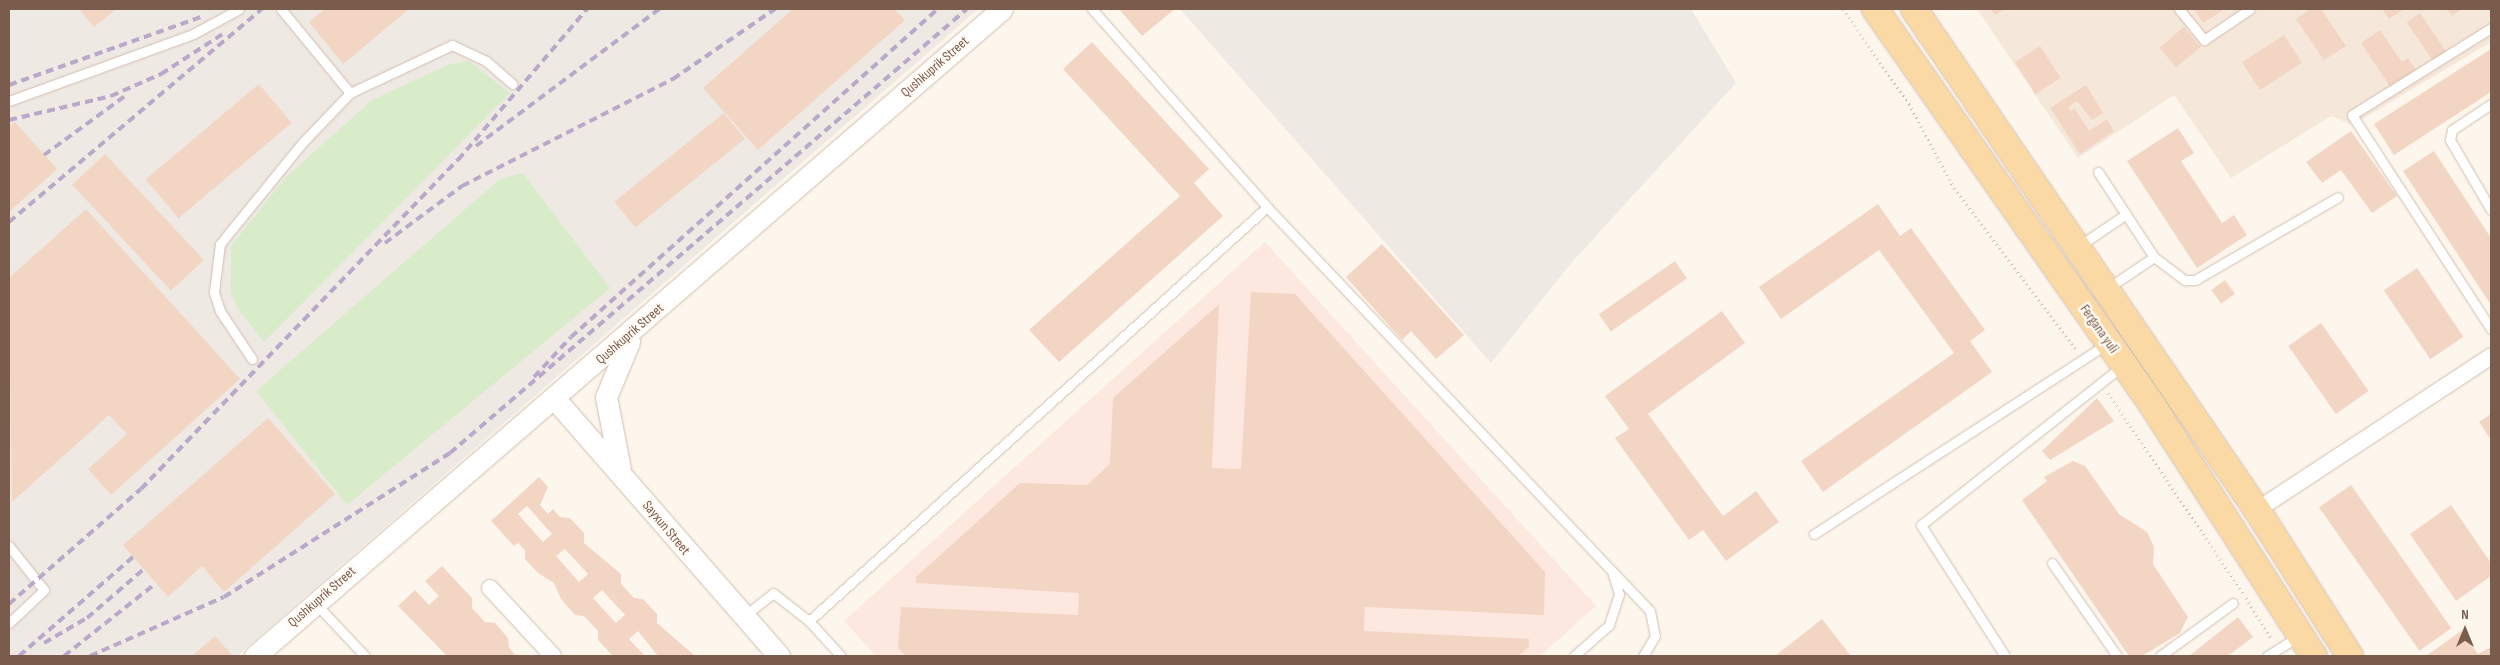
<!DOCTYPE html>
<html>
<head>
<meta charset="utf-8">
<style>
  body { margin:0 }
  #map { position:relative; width:2500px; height:665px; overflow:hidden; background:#fdf6ec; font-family:"Sofia Sans Condensed",sans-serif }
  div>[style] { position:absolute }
  .residential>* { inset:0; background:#f5e8da }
  .commercial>* { inset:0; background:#fde8e0 }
  .industrial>* { inset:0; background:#efe9e4 }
  .green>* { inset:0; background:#d8ecc9 }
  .building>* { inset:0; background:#f3d5c3; transform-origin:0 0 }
  .path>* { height:3px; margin-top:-1.5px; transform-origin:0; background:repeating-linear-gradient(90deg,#d9b8a5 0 1px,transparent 0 5px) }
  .roads { filter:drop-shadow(0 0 1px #d1beb0) drop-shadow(0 0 1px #d1beb0) }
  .service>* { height:9px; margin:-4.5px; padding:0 4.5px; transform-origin:4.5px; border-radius:4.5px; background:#fff }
  .minor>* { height:16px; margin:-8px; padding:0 8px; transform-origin:8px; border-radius:8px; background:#fff }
  .tertiary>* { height:21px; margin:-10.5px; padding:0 10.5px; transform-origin:10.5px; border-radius:10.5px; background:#fff }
  .primary>* { height:26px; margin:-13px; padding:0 13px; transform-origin:13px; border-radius:13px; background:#fbd9a5 }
  .rail>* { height:4px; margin-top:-2px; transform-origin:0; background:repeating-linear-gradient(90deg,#b9a8c9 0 8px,transparent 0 13px) }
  span { translate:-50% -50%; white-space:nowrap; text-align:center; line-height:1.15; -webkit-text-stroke:5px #fffaf3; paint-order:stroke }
  .street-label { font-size:14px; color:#7a5c4d }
  .frame { position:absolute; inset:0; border:10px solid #7a5c4d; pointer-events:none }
  .north { position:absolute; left:2440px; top:605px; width:50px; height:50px; -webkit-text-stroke:4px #fffaf3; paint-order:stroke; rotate:0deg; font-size:14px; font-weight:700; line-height:20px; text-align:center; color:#7a5c4d }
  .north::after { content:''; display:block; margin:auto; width:18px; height:22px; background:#7a5c4d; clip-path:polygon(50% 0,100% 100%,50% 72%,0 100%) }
</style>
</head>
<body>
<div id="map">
  <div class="residential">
    <div style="clip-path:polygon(1977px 9px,2491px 9px,2491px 42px,2352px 125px,2331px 116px,2231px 178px,2174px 95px,2078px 158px)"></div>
  </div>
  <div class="commercial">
    <div style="clip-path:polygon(1265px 242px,1596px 606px,1540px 656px,876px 656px,844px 621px)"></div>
  </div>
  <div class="industrial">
    <div style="clip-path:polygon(9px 9px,978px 9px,237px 656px,9px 656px)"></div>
    <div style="clip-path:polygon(1180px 9px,1691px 9px,1736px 83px,1572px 262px,1491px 363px)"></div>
  </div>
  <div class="green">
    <div style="clip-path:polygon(469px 61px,510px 93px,264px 342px,240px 312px,231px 294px,231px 246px,286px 177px,372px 100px,450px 64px)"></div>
    <div style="clip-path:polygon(523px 173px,610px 288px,347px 505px,256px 391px,500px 179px)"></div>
  </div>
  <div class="building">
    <div style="clip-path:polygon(79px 9px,116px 9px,94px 27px)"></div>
    <div style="clip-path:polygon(325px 9px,409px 9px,343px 64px,309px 22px)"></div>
    <div style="clip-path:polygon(793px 9px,894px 9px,905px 20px,758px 150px,703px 88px)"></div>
    <div style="clip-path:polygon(1119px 9px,1175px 9px,1142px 36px)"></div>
    <div style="clip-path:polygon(1991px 9px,2005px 9px,1995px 15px)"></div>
    <div style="clip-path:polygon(2194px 9px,2225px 9px,2203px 23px)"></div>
    <div style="clip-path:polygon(2311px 9px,2321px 9px,2346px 46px,2324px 60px,2296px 19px)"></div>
    <div style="clip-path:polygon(2382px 9px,2404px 9px,2389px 19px)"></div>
    <div style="clip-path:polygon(2447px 9px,2461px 9px,2452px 16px)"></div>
    <div style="left:2420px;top:13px;width:48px;height:16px;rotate:56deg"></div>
    <div style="left:2184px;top:27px;width:26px;height:32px;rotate:50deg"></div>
    <div style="clip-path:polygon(2380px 30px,2402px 62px,2408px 58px,2417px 71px,2391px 88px,2361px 43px)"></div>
    <div style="left:2284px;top:35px;width:33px;height:50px;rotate:57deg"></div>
    <div style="clip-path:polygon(1092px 42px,1209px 169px,1194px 183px,1223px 216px,1059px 362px,1029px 330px,1180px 196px,1063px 69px)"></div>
    <div style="left:2040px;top:46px;width:38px;height:30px;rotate:57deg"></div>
    <div style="clip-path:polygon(2491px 49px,2491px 92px,2394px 155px,2374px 124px)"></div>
    <div style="left:259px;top:84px;width:51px;height:148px;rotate:50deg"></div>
    <div style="clip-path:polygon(2086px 85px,2103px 113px,2092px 120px,2077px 101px,2068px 107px,2070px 111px,2075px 109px,2089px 131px,2107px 119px,2114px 131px,2080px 154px,2050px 108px)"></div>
    <div style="left:724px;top:113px;width:33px;height:141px;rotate:51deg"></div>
    <div style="clip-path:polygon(15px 122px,57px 169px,9px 212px,9px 127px)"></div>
    <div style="clip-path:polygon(2178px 128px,2194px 153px,2181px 161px,2222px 223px,2234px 215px,2247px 235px,2197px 268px,2127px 161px)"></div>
    <div style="clip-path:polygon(2351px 131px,2397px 196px,2372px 213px,2341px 170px,2322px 183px,2306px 162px)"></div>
    <div style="clip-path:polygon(2434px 151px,2491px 238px,2491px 305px,2403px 171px)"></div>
    <div style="left:105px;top:154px;width:145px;height:45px;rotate:47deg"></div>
    <div style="clip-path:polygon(1878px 204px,1900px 236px,1911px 228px,1985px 330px,1970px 341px,1992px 372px,1823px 492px,1801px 461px,1954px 353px,1879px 250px,1781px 319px,1759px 287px)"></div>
    <div style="clip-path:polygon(86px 209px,240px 379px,111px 495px,88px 469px,127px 434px,109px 415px,12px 502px,9px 278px)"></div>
    <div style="clip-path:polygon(1382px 244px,1464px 335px,1436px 359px,1411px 331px,1402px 340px,1346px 277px)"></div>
    <div style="left:1675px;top:261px;width:21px;height:93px;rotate:55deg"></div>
    <div style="left:2417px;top:268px;width:83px;height:40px;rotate:56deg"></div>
    <div style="left:2225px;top:280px;width:17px;height:17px;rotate:54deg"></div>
    <div style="clip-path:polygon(1251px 292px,1295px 294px,1545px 572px,1544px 615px,1365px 607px,1364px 631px,1529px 639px,1529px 647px,1518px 656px,906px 656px,898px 648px,901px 607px,1078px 615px,1079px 593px,916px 583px,916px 577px,1020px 483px,1087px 485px,1110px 464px,1113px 398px,1219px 304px,1212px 468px,1241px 469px)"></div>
    <div style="clip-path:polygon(1722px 311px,1745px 343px,1648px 414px,1723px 516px,1756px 491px,1779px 522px,1726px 561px,1703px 530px,1689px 540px,1615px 438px,1629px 429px,1605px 396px)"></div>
    <div style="left:2321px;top:323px;width:83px;height:40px;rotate:55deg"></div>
    <div style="clip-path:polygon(2097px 398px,2114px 421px,2050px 460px,2042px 451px)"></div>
    <div style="clip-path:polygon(2491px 414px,2491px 440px,2479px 422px)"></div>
    <div style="clip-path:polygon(268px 418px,335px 494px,224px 592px,202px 566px,168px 597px,123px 545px)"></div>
    <div style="clip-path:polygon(2073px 461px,2085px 466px,2119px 514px,2147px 532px,2154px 547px,2153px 564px,2188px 617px,2180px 633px,2142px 656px,2129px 656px,2022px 500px,2047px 481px,2044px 477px)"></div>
    <div style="clip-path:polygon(evenodd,539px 477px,548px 487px,540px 505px,548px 514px,553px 509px,560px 517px,570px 518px,584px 533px,584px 543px,621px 574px,621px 584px,634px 598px,643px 599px,657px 614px,657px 623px,695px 656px,658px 656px,638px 631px,629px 639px,645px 656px,612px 655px,598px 640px,598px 631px,584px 616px,575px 615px,561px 599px,554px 583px,538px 573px,525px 559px,525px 550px,518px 543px,514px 546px,491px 521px,539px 477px,527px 506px,552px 534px,543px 542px,518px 514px,527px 506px,539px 477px,565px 549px,588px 574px,579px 582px,556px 556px,565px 549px,539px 477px,602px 590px,625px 615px,616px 623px,593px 598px,602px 590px)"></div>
    <div style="left:2351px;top:485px;width:175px;height:39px;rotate:55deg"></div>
    <div style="clip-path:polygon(2451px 505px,2491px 563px,2491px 576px,2456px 601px,2410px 534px)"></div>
    <div style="clip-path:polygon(442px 566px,472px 598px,472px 608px,485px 622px,495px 623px,508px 638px,509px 648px,516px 656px,447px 656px,398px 606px,415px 590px,429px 605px,439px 596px,425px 581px)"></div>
    <div style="clip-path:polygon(2238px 617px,2253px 637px,2228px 656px,2189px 656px)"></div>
    <div style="clip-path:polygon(1822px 619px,1851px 656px,1775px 656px)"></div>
    <div style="clip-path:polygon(2461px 631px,2478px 654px,2491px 647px,2491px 656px,2426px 656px)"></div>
    <div style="clip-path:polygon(215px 636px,232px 655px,192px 656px)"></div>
  </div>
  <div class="path">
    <div style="left:1843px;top:9px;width:116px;rotate:55.2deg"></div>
    <div style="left:1909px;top:104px;width:95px;rotate:61.8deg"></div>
    <div style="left:1954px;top:188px;width:203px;rotate:53deg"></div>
    <div style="left:2108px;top:393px;width:241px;rotate:56deg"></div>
    <div style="left:2246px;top:598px;width:49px;rotate:58.2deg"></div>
  </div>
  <div class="roads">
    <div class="service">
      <div style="left:281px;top:9px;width:109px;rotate:50.6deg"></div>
      <div style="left:350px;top:93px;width:113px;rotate:-25.2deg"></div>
      <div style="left:452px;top:45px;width:38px;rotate:25deg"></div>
      <div style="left:486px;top:61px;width:35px;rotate:41deg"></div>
      <div style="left:1092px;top:9px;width:264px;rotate:48.5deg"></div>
      <div style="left:1267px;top:207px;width:502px;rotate:46.54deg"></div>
      <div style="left:1612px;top:571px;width:24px;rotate:73deg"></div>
      <div style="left:1619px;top:594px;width:33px;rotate:108deg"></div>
      <div style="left:1609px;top:625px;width:47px;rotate:138.5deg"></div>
      <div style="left:2179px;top:9px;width:40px;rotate:51deg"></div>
      <div style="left:2204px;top:40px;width:55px;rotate:-34deg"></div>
      <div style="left:2491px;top:28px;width:164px;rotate:148deg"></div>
      <div style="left:2352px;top:115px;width:255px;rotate:57deg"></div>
      <div style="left:9px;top:101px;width:196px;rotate:-20deg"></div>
      <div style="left:193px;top:34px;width:52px;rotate:-28.5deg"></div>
      <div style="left:2491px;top:104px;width:47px;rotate:146.3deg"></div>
      <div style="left:2452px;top:130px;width:10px;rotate:101deg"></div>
      <div style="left:2450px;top:140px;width:81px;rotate:59.6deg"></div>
      <div style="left:2098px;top:172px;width:102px;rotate:56.6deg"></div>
      <div style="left:2154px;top:257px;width:39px;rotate:37deg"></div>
      <div style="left:2185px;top:280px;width:10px"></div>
      <div style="left:2195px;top:280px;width:165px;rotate:-30.1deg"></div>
      <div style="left:2079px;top:246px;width:57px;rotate:-34.2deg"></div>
      <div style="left:2108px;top:288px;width:55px;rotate:-34deg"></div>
      <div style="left:252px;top:359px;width:58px;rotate:-123.7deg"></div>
      <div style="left:220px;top:311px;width:20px;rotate:-108deg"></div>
      <div style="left:214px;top:292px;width:48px;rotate:-82.9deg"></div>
      <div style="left:220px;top:244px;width:132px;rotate:-50.9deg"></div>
      <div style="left:303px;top:142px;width:68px;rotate:-46.2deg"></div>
      <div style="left:1814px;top:534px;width:349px;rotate:-33deg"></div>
      <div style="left:9px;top:546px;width:56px;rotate:51.5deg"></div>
      <div style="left:44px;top:590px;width:48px;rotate:136.7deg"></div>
      <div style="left:2052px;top:563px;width:113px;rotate:55deg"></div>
      <div style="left:1614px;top:573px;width:52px;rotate:46.5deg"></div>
      <div style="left:1650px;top:611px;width:25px;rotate:79deg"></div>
      <div style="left:1655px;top:636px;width:23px;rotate:121deg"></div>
      <div style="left:315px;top:603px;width:73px;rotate:46.7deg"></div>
      <div style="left:744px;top:616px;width:37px;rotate:-38deg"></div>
      <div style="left:773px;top:593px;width:46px;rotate:37.9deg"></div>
      <div style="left:809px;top:621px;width:47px;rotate:47.6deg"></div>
      <div style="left:809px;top:621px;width:617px;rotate:-42.11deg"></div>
      <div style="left:2005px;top:656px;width:156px;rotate:-122.7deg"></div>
      <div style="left:1921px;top:525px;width:256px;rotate:-38.3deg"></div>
      <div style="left:2160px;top:656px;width:90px;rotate:-36deg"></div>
      <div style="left:2267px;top:656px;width:36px;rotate:-32deg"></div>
    </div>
    <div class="minor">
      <div style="left:2257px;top:510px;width:280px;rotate:-33.3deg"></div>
      <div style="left:490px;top:588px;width:93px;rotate:47.2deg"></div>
    </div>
    <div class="tertiary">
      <div style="left:554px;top:398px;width:342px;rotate:48.9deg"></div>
      <div style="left:620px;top:469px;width:73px;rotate:-101deg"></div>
      <div style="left:606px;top:397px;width:60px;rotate:-67.3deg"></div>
      <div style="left:255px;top:656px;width:988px;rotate:-40.9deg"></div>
    </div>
    <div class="primary">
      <div style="left:1875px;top:9px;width:483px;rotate:55deg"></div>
      <div style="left:2152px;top:405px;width:299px;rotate:57.2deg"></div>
      <div style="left:1914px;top:9px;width:607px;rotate:55.6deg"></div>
      <div style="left:2257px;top:510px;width:173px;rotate:57.5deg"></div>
    </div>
  </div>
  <div class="rail">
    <div style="left:9px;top:85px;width:204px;rotate:-19.5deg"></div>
    <div style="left:9px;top:120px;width:105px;rotate:-13.2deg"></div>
    <div style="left:111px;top:96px;width:55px;rotate:-23.7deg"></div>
    <div style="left:161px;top:74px;width:77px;rotate:-32.9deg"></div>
    <div style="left:476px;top:146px;width:229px;rotate:-36.8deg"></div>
    <div style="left:44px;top:155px;width:100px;rotate:-36.1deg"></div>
    <div style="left:9px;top:222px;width:331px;rotate:-40.1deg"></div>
    <div style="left:385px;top:243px;width:96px;rotate:-36.5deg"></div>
    <div style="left:462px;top:186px;width:237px;rotate:-26.9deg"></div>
    <div style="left:673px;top:79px;width:124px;rotate:-34.5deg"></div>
    <div style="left:534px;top:377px;width:54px;rotate:-47.2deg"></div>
    <div style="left:571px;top:337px;width:492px;rotate:-41.8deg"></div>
    <div style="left:9px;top:604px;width:175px;rotate:-41.1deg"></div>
    <div style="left:141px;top:489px;width:457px;rotate:-46.1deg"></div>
    <div style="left:458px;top:160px;width:199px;rotate:-49.5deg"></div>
    <div style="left:44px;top:643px;width:50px;rotate:-30.2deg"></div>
    <div style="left:87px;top:618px;width:75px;rotate:-40.7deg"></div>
    <div style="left:19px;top:656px;width:151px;rotate:-41deg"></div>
    <div style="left:64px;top:656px;width:117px;rotate:-38.4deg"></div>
    <div style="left:90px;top:656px;width:146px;rotate:-23.8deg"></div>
    <div style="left:224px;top:597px;width:268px;rotate:-32.5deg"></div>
    <div style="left:450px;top:453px;width:681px;rotate:-40.66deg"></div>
  </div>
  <div class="street-label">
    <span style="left:935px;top:67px;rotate:-41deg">Qushkuprik Street</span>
    <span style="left:2099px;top:329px;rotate:55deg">Fergana yuli</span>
    <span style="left:630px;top:334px;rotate:-41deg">Qushkuprik Street</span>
    <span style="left:666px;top:528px;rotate:50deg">Sayxun Street</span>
    <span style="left:322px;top:597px;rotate:-41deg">Qushkuprik Street</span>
  </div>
  <div class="frame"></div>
  <div class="north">N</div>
</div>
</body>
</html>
